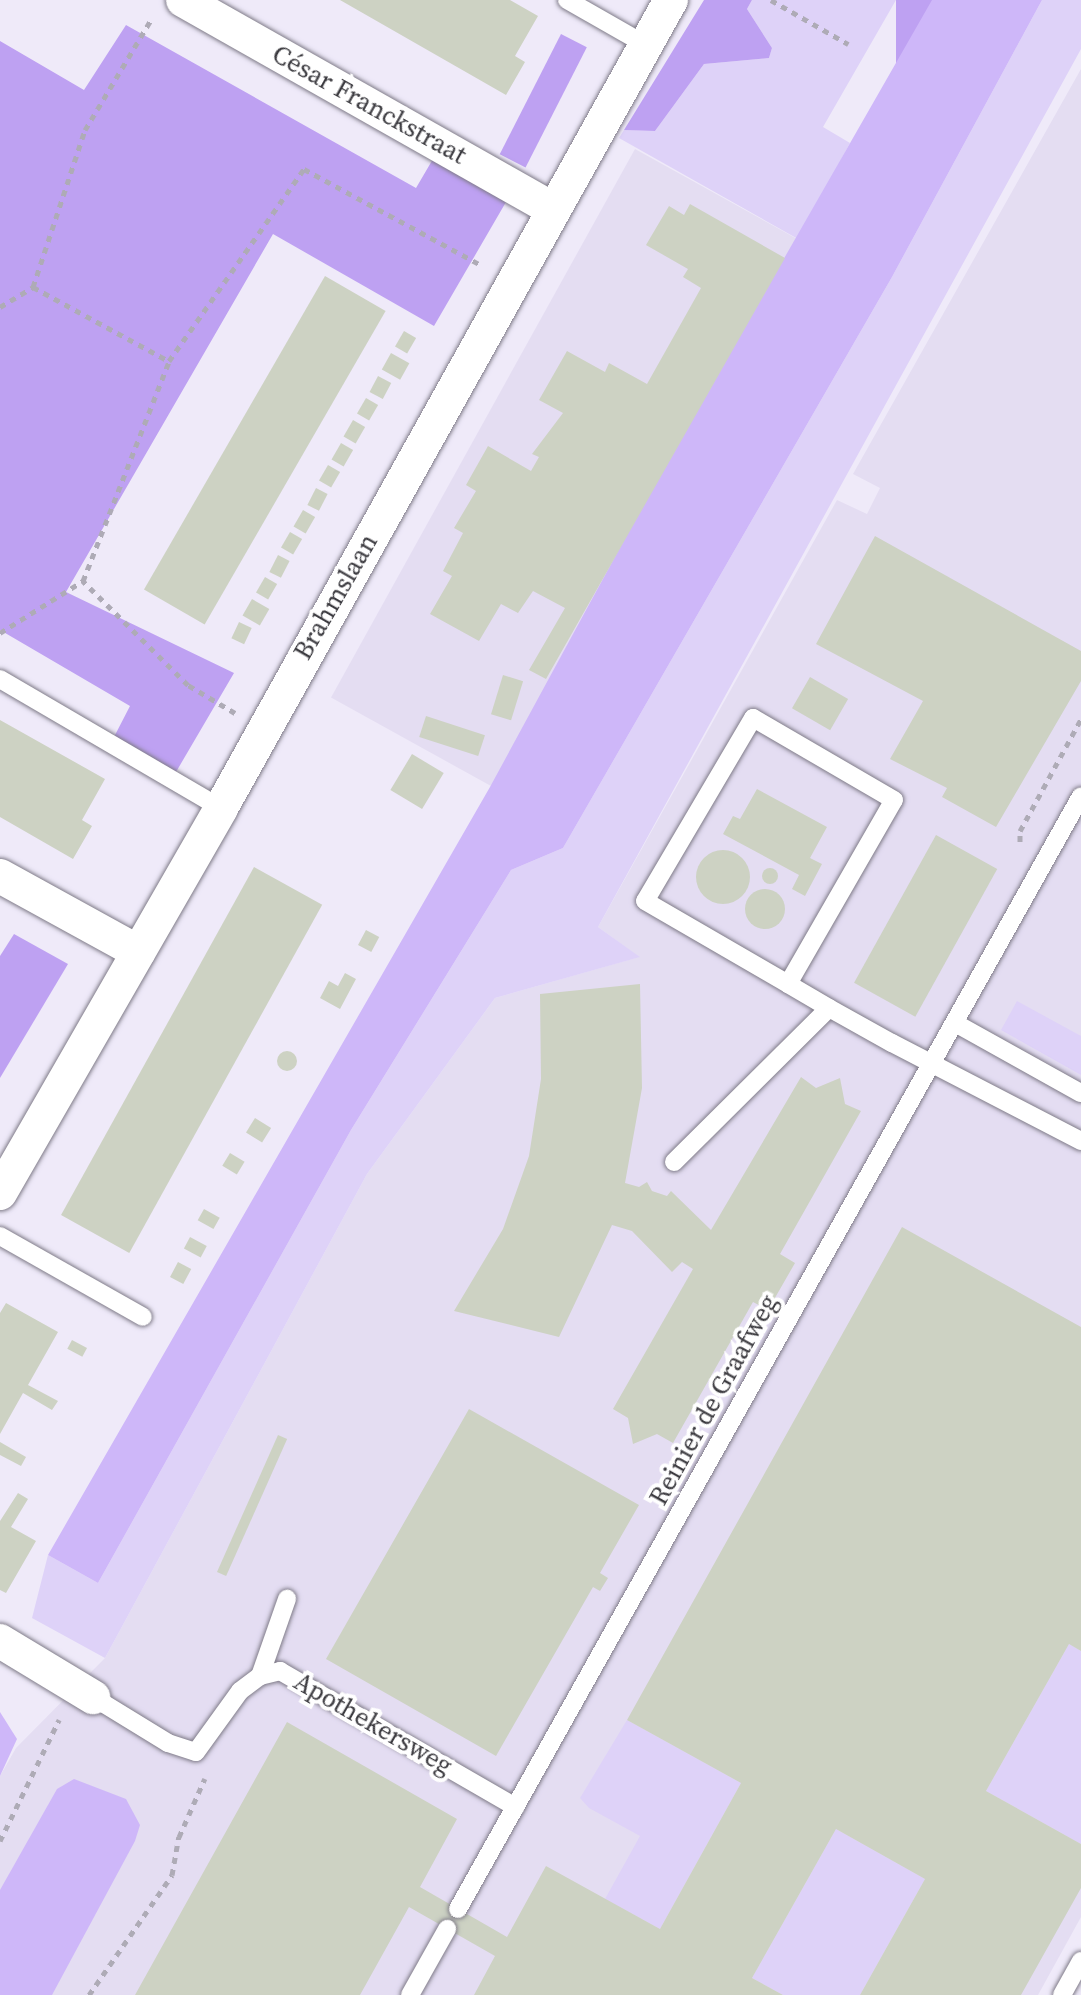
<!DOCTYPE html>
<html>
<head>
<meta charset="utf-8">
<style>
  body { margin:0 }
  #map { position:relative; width:1081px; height:1995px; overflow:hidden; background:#efeaf9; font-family:"Source Serif 4",serif }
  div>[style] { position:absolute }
  .built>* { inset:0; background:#e4ddf2; transform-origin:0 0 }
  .green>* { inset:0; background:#ded2f8 }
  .forest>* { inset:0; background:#bea1f2; transform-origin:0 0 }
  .water>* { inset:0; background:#ceb7f9 }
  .building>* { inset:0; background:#cdd2c3; transform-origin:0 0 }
  .round { border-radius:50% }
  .path>* { height:5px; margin-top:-2.5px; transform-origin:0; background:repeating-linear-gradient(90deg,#aeabb6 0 6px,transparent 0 12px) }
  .roads { filter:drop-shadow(0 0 2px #7f7b88) drop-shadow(0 0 2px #7f7b88) }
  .service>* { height:18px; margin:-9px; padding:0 9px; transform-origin:9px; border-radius:9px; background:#fff }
  .minor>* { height:34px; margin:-17px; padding:0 17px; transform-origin:17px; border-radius:17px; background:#fff }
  span { translate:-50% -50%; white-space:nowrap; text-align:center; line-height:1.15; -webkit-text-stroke:8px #fff; paint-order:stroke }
  .street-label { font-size:26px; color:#3c3b40 }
</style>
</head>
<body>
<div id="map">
  <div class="built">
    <div style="clip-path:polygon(1081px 69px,1081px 1917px,1038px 1995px,0 1995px,0 1776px,16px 1748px,105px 1658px,367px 1174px,495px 998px,639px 957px,598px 927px,837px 500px,867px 514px,880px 488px,853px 474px)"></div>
    <div style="left:635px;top:149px;width:186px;height:627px;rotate:29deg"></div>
  </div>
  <div class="green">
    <div style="clip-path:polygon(752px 0,896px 0,823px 127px,850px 143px,798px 239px,619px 138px,624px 130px,655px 131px,704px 64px,769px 58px,772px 48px,747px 9px)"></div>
    <div style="clip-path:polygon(1042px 0,1081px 0,1081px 49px,598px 927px,640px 957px,495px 998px,367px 1174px,105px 1658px,32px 1618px,48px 1555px,98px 1583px,351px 1130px,511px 870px,563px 848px,892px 277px)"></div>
    <div style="clip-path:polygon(1017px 1001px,1081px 1036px,1081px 1075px,1001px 1030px)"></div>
    <div style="clip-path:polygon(1069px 1644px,1081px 1651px,1081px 1844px,986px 1791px)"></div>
    <div style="clip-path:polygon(627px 1720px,741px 1783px,660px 1929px,605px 1899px,640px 1836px,589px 1808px,580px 1798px)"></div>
    <div style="clip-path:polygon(836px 1829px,925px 1879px,860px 1995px,783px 1995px,752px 1978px)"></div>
  </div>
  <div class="forest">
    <div style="clip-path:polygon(704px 0,752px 0,747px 9px,772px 48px,769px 58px,704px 64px,655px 131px,624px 130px)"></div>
    <div style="left:896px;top:0;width:36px;height:146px"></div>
    <div style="clip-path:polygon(126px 25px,416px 188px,433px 159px,506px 202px,434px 326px,273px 234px,66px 592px,234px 673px,176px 772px,114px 737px,130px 706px,0 630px,0 41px,84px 90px)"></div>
    <div style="left:561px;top:34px;width:29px;height:135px;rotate:27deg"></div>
    <div style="clip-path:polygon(14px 934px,68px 964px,0 1078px,0 956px)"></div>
  </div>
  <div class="water">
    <div style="clip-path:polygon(932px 0,1042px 0,892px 277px,563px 848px,511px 870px,351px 1130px,98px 1583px,48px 1555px,490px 787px,648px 496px)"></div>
    <div style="clip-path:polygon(0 1712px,17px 1739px,0 1776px)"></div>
    <div style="clip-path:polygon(74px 1779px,126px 1799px,140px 1825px,135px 1841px,52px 1995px,0 1995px,0 1890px,57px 1789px)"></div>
  </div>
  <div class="building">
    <div style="clip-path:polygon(340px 0,510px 0,538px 16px,515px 56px,525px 62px,506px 95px)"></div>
    <div style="clip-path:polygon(690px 204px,785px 258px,546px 679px,529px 670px,565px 608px,533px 591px,518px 613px,501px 604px,479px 641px,430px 614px,452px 576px,443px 571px,463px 533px,454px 528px,476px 491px,466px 485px,488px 446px,531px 471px,539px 457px,532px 454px,563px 413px,539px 400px,567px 351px,605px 372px,609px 363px,647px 384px,701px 288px,683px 277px,688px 269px,646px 245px,669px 206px,684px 215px)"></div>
    <div style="left:325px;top:276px;width:70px;height:362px;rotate:30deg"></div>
    <div style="left:404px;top:331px;width:14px;height:18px;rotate:30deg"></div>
    <div style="left:391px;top:353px;width:21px;height:19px;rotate:29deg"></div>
    <div style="left:378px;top:376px;width:15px;height:18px;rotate:28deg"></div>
    <div style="left:366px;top:398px;width:14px;height:18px;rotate:30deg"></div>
    <div style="left:353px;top:420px;width:14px;height:19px;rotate:30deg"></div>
    <div style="left:341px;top:443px;width:14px;height:19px;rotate:30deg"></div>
    <div style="left:328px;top:465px;width:14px;height:18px;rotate:30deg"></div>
    <div style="left:316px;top:488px;width:13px;height:19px;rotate:27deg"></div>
    <div style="left:303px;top:510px;width:14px;height:19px;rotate:30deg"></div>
    <div style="left:290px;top:532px;width:14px;height:18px;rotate:30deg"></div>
    <div style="clip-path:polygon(875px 536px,1081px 651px,1081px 681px,996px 827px,942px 797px,947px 788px,890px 759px,923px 701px,816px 644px)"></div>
    <div style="left:278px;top:555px;width:13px;height:19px;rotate:27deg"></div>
    <div style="left:265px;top:577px;width:14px;height:18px;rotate:30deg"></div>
    <div style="left:252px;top:599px;width:20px;height:19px;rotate:30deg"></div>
    <div style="left:239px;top:622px;width:14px;height:18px;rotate:25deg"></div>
    <div style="left:503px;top:675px;width:21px;height:41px;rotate:17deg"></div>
    <div style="left:810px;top:677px;width:44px;height:36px;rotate:30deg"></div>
    <div style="left:426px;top:716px;width:62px;height:22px;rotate:18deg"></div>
    <div style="clip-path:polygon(0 720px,105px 779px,82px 820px,92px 826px,73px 859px,0 817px)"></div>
    <div style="left:412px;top:754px;width:37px;height:42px;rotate:31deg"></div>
    <div style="clip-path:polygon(757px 789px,827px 827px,810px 858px,822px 864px,805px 896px,792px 889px,799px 875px,723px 834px,733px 816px,740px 819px)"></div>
    <div style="left:936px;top:835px;width:70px;height:169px;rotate:29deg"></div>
    <div class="round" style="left:696px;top:850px;width:54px;height:54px"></div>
    <div style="left:254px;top:867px;width:78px;height:398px;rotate:29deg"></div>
    <div class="round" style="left:762px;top:868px;width:16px;height:16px"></div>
    <div class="round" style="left:745px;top:889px;width:40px;height:40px"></div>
    <div style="left:366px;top:930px;width:15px;height:17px;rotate:28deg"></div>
    <div style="clip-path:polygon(345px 973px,356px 979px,340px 1009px,320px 998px,329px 981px,338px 986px)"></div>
    <div style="clip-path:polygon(640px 984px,642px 1088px,625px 1183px,639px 1187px,647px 1182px,652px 1191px,667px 1196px,671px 1191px,711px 1230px,801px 1077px,816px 1088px,840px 1078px,845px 1104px,861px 1111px,780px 1254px,795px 1263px,768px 1310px,753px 1302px,673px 1443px,657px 1434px,633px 1444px,628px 1418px,613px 1409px,693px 1269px,682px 1262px,672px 1272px,632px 1231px,612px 1225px,559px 1337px,454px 1311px,503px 1229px,529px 1156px,541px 1079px,540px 994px)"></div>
    <div class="round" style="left:277px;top:1051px;width:20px;height:20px"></div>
    <div style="left:255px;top:1118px;width:19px;height:17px;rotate:32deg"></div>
    <div style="left:230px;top:1153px;width:17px;height:15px;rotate:31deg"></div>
    <div style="left:204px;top:1209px;width:18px;height:13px;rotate:29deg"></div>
    <div style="clip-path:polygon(902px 1227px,1081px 1327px,1081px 1651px,1069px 1644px,986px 1791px,1081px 1844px,1081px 1888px,1021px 1995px,860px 1995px,925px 1879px,836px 1829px,752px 1978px,783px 1995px,474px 1995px,495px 1956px,409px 1907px,360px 1995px,135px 1995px,287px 1722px,457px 1819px,420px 1887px,507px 1937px,546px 1866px,660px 1929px,741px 1783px,627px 1720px)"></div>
    <div style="left:190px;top:1237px;width:19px;height:13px;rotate:28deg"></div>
    <div style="left:178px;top:1262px;width:15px;height:17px;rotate:28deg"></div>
    <div style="clip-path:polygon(6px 1303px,58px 1332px,28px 1385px,58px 1401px,52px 1410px,23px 1393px,0 1434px,0 1313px)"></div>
    <div style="left:72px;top:1340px;width:17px;height:10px;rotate:28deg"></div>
    <div style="clip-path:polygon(469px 1409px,639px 1505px,600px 1573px,608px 1578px,600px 1591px,593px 1587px,496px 1756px,326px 1659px)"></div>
    <div style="left:278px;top:1435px;width:10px;height:150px;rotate:24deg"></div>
    <div style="clip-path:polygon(0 1442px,26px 1457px,21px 1466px,0 1455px)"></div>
    <div style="clip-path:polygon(18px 1493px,28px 1499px,11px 1527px,36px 1541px,6px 1593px,0 1590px,0 1521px)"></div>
  </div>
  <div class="path">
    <div style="left:771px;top:0;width:89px;rotate:29.7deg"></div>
    <div style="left:33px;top:287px;width:165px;rotate:-71.7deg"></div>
    <div style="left:85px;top:130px;width:131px;rotate:-59.1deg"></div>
    <div style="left:0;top:307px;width:39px;rotate:-31deg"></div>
    <div style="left:33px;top:287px;width:155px;rotate:28.6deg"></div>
    <div style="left:0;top:633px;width:98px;rotate:-32.1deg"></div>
    <div style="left:235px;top:713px;width:55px;rotate:-149.2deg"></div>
    <div style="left:188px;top:685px;width:148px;rotate:-135.3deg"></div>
    <div style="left:83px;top:581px;width:236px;rotate:-68.6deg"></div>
    <div style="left:169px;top:361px;width:235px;rotate:-54.9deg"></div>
    <div style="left:304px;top:169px;width:201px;rotate:28.5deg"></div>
    <div style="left:1020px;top:842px;width:11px;rotate:-90deg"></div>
    <div style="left:1020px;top:831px;width:128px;rotate:-61.4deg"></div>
    <div style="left:0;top:1841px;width:135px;rotate:-64deg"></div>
    <div style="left:89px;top:1995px;width:146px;rotate:-55.3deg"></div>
    <div style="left:172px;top:1875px;width:39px;rotate:-80deg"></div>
    <div style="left:179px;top:1837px;width:64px;rotate:-66.2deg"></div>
  </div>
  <div class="roads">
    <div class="service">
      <div style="left:567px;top:0;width:91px;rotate:29.7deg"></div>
      <div style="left:0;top:679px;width:256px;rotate:30.3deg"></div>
      <div style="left:788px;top:984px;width:212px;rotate:-60.1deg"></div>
      <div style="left:894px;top:800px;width:163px;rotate:-149.8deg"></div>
      <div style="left:753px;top:718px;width:212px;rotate:120.5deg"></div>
      <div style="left:645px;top:901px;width:165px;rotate:30.1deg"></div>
      <div style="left:788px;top:984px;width:48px;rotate:30.3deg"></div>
      <div style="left:829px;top:1008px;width:72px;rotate:29.1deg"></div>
      <div style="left:892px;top:1043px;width:213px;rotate:27.4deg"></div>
      <div style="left:955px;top:1023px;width:144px;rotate:29.1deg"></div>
      <div style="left:674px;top:1162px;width:218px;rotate:-44.8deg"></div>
      <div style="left:0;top:1236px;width:164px;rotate:29.5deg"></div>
      <div style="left:260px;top:1676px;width:82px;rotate:-70.7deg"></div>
      <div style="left:93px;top:1697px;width:88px;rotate:31.5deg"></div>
      <div style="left:168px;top:1743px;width:29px;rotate:18deg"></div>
      <div style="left:196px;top:1752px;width:75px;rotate:-54.2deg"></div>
      <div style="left:240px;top:1691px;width:25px;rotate:-37deg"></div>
      <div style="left:260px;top:1676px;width:21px;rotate:-14deg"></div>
      <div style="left:280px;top:1671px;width:272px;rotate:30deg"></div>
      <div style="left:458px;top:1909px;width:1275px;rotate:-60.76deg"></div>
      <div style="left:410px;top:1995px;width:76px;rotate:-60.7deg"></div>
      <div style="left:1062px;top:1995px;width:39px;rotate:-61deg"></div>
    </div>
    <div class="minor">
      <div style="left:183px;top:0;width:426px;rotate:29.5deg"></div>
      <div style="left:0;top:876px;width:158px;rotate:28.8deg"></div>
      <div style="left:0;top:1193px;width:444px;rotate:-60.1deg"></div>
      <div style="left:221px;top:808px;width:925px;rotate:-60.89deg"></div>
      <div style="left:0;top:1641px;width:109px;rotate:31.1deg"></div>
    </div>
  </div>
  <div class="street-label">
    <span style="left:369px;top:105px;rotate:29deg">César Franckstraat</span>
    <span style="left:336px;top:597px;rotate:-60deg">Brahmslaan</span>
    <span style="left:714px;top:1400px;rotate:-61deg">Reinier de Graafweg</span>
    <span style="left:373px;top:1724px;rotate:30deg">Apothekersweg</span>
  </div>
</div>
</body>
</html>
